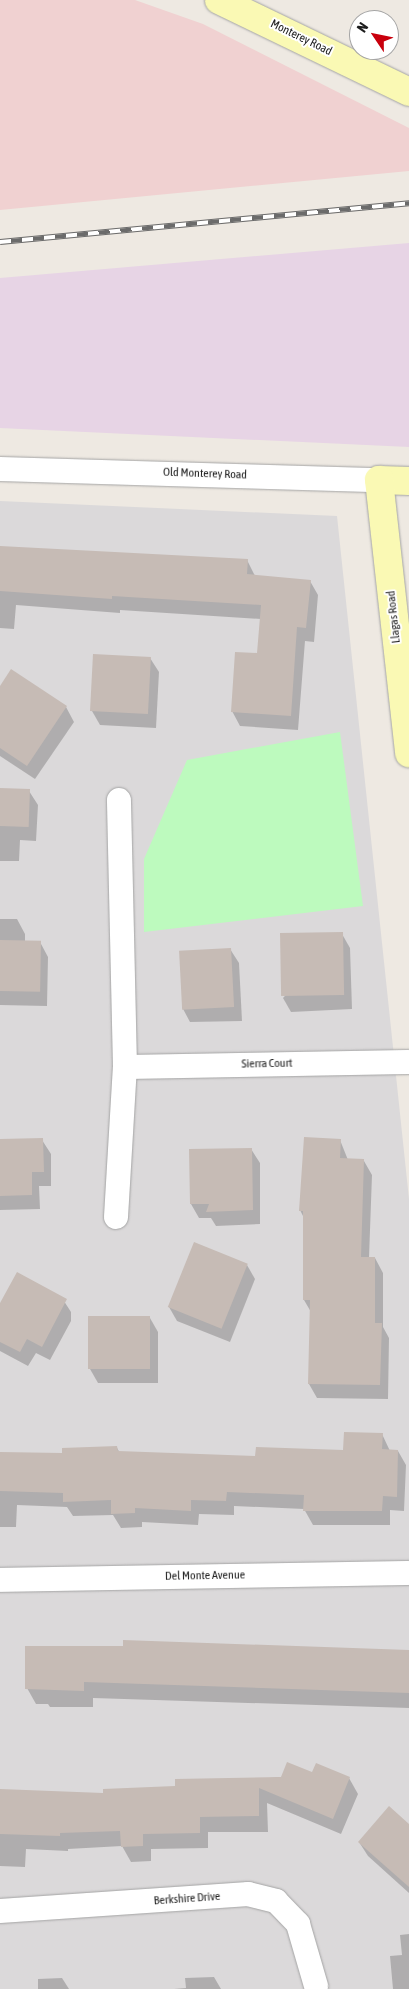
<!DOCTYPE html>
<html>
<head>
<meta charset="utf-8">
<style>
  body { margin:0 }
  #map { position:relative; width:409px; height:1989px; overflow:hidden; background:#eee9e2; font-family:"Asap Condensed",sans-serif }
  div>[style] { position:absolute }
  .residential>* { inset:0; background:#dbd9da }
  .commercial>* { inset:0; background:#f0d1d1 }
  .industrial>* { inset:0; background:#e7d4e5 }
  .park>* { inset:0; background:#bdfabe }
  .shadow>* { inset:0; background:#0003 }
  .building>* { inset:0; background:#c6bbb5; transform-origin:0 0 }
  .roads { filter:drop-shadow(0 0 1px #a4a4a4) drop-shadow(0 0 1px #a4a4a4) }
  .street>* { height:24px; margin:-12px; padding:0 12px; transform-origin:12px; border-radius:12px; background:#fff }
  .secondary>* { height:28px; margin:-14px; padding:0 14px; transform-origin:14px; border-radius:14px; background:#faf9b4 }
  .rail>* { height:5.5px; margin-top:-2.75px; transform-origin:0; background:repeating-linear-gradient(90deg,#fff 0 11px,#6b6b6b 0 22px); box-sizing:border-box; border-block:1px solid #6b6b6b }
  span { translate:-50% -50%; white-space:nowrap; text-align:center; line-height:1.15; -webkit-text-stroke:4px #fff; paint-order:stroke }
  .street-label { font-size:12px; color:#1d1d1d }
  .north { position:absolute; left:349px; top:10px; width:50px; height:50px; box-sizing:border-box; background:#fff; border:1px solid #a5a5a5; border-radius:50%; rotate:304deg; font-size:14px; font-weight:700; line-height:20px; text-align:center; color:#1d1d1d }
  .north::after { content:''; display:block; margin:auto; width:18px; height:22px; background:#c9000d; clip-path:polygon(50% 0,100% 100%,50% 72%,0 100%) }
</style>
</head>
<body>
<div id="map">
  <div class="residential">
    <div style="clip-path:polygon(0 501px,337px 516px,409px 1199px,409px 1989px,0 1989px)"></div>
  </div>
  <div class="commercial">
    <div style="clip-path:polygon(0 0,135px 0,203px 24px,409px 128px,409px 171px,0 210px)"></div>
  </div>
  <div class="industrial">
    <div style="clip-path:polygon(409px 243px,409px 447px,0 428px,0 278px)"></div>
  </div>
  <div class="park">
    <div style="clip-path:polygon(340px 732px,363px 906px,144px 932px,144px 859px,187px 760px)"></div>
  </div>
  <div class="shadow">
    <div style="clip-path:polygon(0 547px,247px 560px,255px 576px,310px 581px,318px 595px,314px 642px,305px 641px,298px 730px,240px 726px,232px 711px,258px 654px,261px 619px,120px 610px,120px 613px,16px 605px,14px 629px,0 628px)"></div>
    <div style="clip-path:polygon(94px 655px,150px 658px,159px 672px,156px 728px,100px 725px,92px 711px)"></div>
    <div style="clip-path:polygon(0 688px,66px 707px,74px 722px,35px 779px,0 756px)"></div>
    <div style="clip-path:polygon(0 790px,29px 791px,38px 805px,36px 841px,20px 840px,19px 861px,0 861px)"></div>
    <div style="clip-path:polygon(0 919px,17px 919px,25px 934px,25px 942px,40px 942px,48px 957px,47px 1006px,0 1005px)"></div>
    <div style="clip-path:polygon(342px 934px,350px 948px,352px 1009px,291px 1012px,283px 998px)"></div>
    <div style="clip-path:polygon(230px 949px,239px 963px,242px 1021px,190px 1022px,182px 1007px)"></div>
    <div style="clip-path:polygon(0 1140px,42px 1140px,51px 1154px,51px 1186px,39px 1186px,40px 1209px,0 1210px)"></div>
    <div style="clip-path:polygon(340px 1140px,348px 1160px,364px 1161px,372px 1175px,369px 1258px,375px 1258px,383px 1273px,383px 1327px,389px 1338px,388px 1399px,317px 1398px,309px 1384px,311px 1312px,304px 1300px,304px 1218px,300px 1210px)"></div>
    <div style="clip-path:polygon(251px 1149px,260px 1163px,260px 1224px,216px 1226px,211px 1218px,199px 1218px,191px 1204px)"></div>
    <div style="clip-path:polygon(247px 1265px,255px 1279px,230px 1342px,177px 1321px,169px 1307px)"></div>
    <div style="clip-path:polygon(62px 1298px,71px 1312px,71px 1321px,50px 1360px,36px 1353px,28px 1366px,0 1351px,0 1306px)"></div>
    <div style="clip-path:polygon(150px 1318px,158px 1332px,158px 1383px,98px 1383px,90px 1369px)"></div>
    <div style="clip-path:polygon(382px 1434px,390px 1451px,398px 1451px,406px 1465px,404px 1511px,390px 1510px,390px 1525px,313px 1525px,304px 1509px,234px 1506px,234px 1515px,199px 1514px,198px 1525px,142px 1522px,142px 1527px,121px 1528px,113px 1515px,73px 1516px,67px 1507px,17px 1505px,16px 1527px,0 1527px,0 1453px,63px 1454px,117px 1448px,120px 1453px,256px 1457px,344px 1451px)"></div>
    <div style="clip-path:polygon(27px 1648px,409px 1652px,409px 1708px,93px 1698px,93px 1707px,50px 1707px,48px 1704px,36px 1704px,27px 1688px)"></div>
    <div style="clip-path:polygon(312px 1774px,349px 1778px,358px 1794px,341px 1834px,267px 1803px,268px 1832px,208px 1832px,208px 1848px,151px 1849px,151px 1861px,131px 1862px,122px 1846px,68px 1849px,68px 1851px,26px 1849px,25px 1867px,0 1866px,0 1796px,104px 1794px)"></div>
    <div style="clip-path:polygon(409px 1825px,409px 1893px,368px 1856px,359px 1842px)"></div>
    <div style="clip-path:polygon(409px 1934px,409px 1989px,393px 1989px,390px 1956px,402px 1955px,400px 1935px)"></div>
    <div style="clip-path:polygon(214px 1977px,221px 1989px,174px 1989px,186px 1988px,185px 1978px)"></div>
    <div style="clip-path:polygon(62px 1978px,69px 1989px,38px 1989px,38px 1979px)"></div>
  </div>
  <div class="building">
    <div style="clip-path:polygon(0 546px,248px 559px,247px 574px,311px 580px,306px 628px,297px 627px,291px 716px,231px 712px,235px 652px,257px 653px,261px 605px,112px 596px,112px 599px,0 591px)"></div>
    <div style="left:93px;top:654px;width:58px;height:57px;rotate:3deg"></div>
    <div style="clip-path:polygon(11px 669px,67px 706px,27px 766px,0 748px,0 686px)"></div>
    <div style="left:0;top:788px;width:30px;height:38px;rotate:2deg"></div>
    <div style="left:343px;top:932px;width:63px;height:63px;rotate:89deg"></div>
    <div style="left:0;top:940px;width:41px;height:51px;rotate:1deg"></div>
    <div style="left:231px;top:948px;width:59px;height:52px;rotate:87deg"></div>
    <div style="clip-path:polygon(304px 1137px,341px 1139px,340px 1158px,364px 1159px,361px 1257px,375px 1257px,375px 1323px,382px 1323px,380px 1385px,308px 1384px,310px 1300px,303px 1300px,303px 1211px,299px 1211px)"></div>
    <div style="clip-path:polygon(43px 1138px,44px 1172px,32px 1172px,32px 1195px,0 1196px,0 1139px)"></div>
    <div style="clip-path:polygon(252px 1148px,253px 1210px,206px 1212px,209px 1204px,190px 1204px,189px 1149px)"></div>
    <div style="left:194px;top:1242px;width:58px;height:70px;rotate:22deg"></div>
    <div style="clip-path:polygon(17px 1272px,67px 1299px,42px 1347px,27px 1339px,20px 1352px,0 1342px,0 1303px)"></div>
    <div style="left:88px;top:1316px;width:62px;height:53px"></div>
    <div style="clip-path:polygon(344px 1432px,383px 1433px,382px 1449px,398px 1450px,397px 1497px,383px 1496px,382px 1511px,303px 1511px,304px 1495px,227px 1492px,226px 1501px,191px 1500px,191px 1511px,135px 1508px,135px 1513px,111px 1514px,111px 1500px,63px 1502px,63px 1493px,0 1491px,0 1452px,62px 1453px,62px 1448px,117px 1446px,118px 1451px,255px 1456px,256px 1447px,343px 1450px)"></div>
    <div style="clip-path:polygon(123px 1640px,409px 1650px,409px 1693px,84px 1682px,84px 1691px,25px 1689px,25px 1646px,123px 1646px)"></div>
    <div style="clip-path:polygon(287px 1762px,312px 1772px,316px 1763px,350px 1777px,333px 1819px,259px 1788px,259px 1816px,200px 1817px,200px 1833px,143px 1834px,143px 1846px,121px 1847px,120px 1831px,60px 1833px,60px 1836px,0 1834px,0 1789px,103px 1793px,103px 1789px,175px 1786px,175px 1779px,281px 1777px)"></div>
    <div style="clip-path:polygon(389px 1806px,409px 1824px,409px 1887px,358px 1842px)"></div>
  </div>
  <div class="roads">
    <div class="street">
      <div style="left:0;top:469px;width:379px;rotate:1.7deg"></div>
      <div style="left:125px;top:1067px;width:284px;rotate:-1deg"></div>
      <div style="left:116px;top:1217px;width:150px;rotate:-86.6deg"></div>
      <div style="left:125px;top:1067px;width:267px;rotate:-91.3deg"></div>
      <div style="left:0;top:1580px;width:409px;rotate:-1deg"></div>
      <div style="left:0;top:1911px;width:249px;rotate:-3.9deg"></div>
      <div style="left:248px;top:1894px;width:29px;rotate:14deg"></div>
      <div style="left:276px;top:1901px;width:32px;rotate:46deg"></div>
      <div style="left:298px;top:1924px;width:65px;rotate:73.8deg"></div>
    </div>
    <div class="secondary">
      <div style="left:219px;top:0;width:211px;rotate:25.8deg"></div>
      <div style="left:409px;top:481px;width:30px;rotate:-178deg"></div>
      <div style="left:379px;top:480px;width:275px;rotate:83.7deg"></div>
    </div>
  </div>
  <div class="rail">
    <div style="left:0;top:242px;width:411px;rotate:-5.4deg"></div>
  </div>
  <div class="street-label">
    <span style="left:301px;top:38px;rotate:26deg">Monterey Road</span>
    <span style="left:205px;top:474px;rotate:2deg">Old Monterey Road</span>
    <span style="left:394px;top:617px;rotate:-96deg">Llagas Road</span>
    <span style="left:267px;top:1064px;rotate:-1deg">Sierra Court</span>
    <span style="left:205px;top:1576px;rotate:-1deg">Del Monte Avenue</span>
    <span style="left:187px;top:1899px;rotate:-4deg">Berkshire Drive</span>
  </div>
  <div class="north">N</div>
</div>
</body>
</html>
